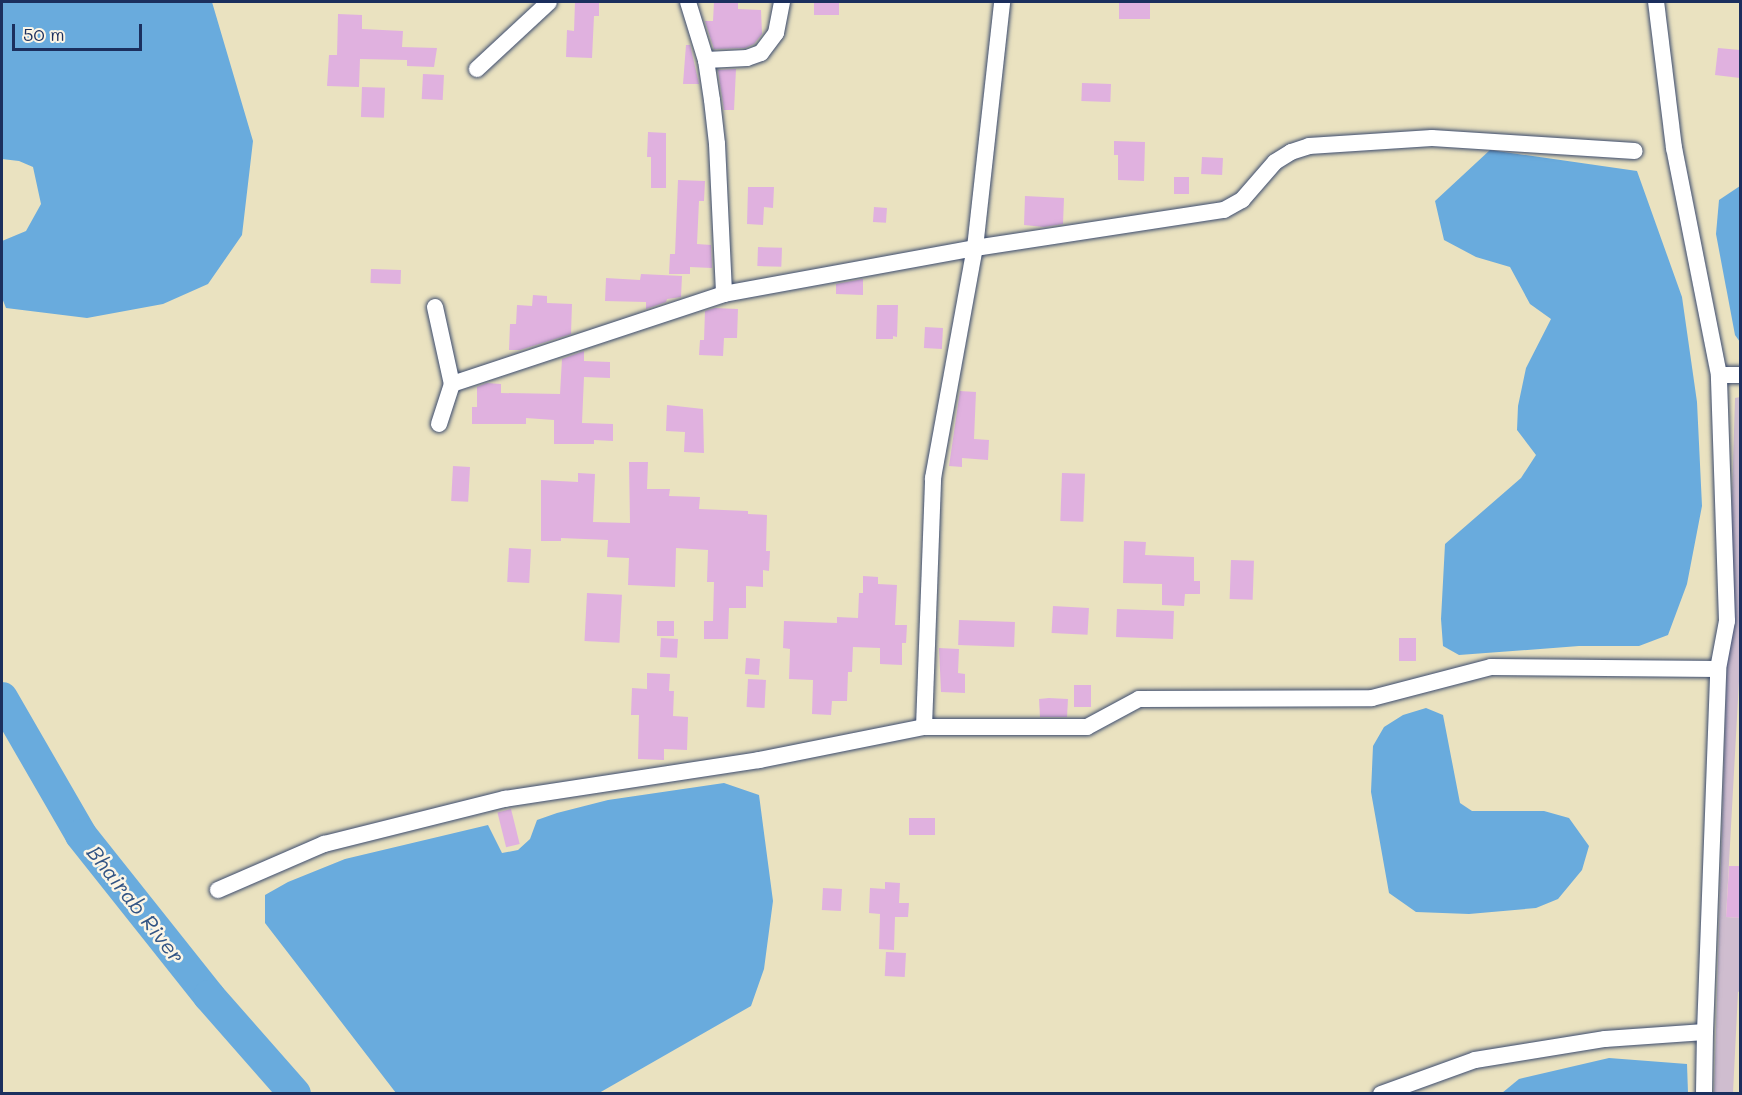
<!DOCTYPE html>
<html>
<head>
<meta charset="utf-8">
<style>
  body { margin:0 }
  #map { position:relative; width:1742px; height:1095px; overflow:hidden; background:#eae2c0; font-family:Mali,sans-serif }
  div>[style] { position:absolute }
  .industrial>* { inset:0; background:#cfbdcf }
  .water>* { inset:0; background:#69abdd }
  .river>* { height:32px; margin:-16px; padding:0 16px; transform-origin:16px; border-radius:16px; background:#69abdd }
  .building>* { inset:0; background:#e0b1df; transform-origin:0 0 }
  .roads { filter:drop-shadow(0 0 2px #3a4a6d) drop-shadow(0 0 2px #3a4a6d) }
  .minor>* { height:16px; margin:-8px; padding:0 8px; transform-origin:8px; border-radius:8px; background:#fff }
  span { translate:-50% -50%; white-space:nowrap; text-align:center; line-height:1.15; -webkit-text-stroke:5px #fcf5e5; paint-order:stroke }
  .water-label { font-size:21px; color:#325484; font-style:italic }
  .frame { position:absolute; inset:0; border:3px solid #1b2f5e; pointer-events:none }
  .scale { position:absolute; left:12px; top:24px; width:130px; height:27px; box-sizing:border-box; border:3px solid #1b2f5e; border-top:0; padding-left:8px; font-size:18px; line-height:21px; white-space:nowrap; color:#1b2f5e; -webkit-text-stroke:4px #fcf5e5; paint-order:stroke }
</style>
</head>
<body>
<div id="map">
  <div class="industrial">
    <div style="clip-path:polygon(1740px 397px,1740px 663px,1726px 917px,1740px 918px,1740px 991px,1738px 992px,1733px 1093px,1714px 1094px,1735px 398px)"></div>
  </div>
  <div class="water">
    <div style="clip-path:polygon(2px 2px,212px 2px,253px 141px,242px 235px,208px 284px,163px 304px,87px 318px,6px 308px,2px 298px,2px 241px,26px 231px,41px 204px,33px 167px,19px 161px,2px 159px)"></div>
    <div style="clip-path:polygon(1490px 150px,1637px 171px,1682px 297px,1697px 402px,1702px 506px,1687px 584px,1668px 635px,1639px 646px,1579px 646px,1459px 655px,1443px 646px,1441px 619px,1445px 544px,1521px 478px,1536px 455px,1517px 430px,1518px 406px,1526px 368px,1551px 319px,1530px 304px,1510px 267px,1476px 257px,1444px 240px,1435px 201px)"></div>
    <div style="clip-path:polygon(1740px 186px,1740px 342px,1735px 335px,1716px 234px,1719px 200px)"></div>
    <div style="clip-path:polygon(1426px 708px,1443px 715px,1460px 803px,1472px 811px,1544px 811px,1569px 818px,1589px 846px,1582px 870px,1558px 899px,1536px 908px,1469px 914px,1416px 912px,1389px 893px,1371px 792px,1373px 746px,1384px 727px,1403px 715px)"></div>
    <div style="clip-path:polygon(724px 783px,759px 795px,773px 901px,764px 969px,751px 1006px,599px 1093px,396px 1093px,265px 923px,265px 895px,288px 882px,345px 859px,488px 825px,502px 853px,518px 850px,530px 839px,537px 820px,557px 813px,608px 800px)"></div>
    <div style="clip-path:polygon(1609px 1058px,1687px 1064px,1688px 1093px,1502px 1093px,1519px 1079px)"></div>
  </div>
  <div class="river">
    <div style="left:2px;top:698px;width:158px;rotate:60deg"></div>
    <div style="left:81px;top:835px;width:206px;rotate:51.5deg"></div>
    <div style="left:209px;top:996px;width:130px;rotate:48.7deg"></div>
  </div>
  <div class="building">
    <div style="clip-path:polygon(575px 2px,599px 2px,599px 16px,594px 16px,592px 58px,566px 57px,567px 30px,574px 31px)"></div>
    <div style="clip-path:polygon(714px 2px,738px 2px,738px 9px,761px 10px,762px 34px,754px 44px,745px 48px,714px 49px,705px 21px,713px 21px)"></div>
    <div style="left:814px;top:2px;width:25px;height:13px"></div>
    <div style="left:1119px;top:2px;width:31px;height:17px"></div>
    <div style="clip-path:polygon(338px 14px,362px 15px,362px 29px,403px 31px,402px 47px,437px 48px,434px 67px,407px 66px,407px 60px,360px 59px,359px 87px,327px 86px,329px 55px,337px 55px)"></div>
    <div style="clip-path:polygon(686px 45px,690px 45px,699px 84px,683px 84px)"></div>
    <div style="clip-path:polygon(1718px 48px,1740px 50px,1740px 78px,1715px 75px)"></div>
    <div style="clip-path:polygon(736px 69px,734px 110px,724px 110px,718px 70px)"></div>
    <div style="left:423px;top:74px;width:21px;height:25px;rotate:3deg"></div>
    <div style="left:1082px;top:83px;width:29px;height:18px;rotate:2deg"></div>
    <div style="left:362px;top:87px;width:23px;height:30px;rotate:2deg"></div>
    <div style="clip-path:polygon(648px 132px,666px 133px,666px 188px,651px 188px,651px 157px,647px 157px)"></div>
    <div style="clip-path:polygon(1114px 141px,1145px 142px,1144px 181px,1118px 180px,1118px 155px,1114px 155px)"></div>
    <div style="left:1202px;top:157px;width:21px;height:17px;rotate:3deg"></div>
    <div style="left:1174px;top:177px;width:15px;height:17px"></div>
    <div style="clip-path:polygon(678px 180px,705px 181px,704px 201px,699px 201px,697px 244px,711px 245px,712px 268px,690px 267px,690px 274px,669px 274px,670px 254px,675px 254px)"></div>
    <div style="clip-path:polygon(748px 187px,774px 187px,773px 208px,764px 207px,763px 225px,747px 224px)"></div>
    <div style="clip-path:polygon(1025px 196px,1064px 198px,1063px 224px,1044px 227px,1024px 225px)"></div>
    <div style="left:874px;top:207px;width:13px;height:15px;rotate:4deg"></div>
    <div style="left:758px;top:247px;width:24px;height:19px;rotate:2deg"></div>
    <div style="left:371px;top:269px;width:30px;height:14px;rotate:2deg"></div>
    <div style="clip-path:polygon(641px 274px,682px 276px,681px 297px,667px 299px,666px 302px,646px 309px,646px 302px,605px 301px,606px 278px,640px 280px)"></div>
    <div style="clip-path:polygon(863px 279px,863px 295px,836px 294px,836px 284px)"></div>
    <div style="clip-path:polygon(533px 295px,547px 296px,547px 303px,572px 304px,571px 334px,520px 350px,509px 350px,510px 324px,516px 324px,517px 305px,532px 306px)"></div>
    <div style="clip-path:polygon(877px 305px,898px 305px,897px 337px,893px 336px,893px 339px,876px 339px)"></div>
    <div style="clip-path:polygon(715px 308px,738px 309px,737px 338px,724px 338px,723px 356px,699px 355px,700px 340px,704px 340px,705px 311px)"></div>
    <div style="left:925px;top:327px;width:18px;height:21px;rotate:3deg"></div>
    <div style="clip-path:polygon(584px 351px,584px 361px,610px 362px,610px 378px,584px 377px,582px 423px,613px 424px,613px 441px,594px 440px,594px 444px,554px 444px,554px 420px,526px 418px,526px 424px,472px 424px,472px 407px,477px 407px,477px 387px,487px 383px,501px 384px,501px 393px,560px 394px,562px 359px)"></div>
    <div style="clip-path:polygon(960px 391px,976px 392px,974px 439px,989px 440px,988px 460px,962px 458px,962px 467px,949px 466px)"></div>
    <div style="clip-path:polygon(667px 405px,703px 409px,704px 453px,684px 452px,685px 432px,666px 431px)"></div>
    <div style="clip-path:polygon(629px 462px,648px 462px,647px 489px,670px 489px,669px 496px,700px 497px,699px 509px,748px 511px,748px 514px,767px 515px,766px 551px,770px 551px,769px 571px,763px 570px,763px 587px,746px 586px,746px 608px,729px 608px,728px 639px,704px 639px,704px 621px,713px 621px,714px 582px,707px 582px,708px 550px,676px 548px,675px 587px,628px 585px,629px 558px,607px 557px,608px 540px,561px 538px,561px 541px,541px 541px,541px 480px,578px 482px,578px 473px,595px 474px,593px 522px,630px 523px)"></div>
    <div style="left:453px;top:466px;width:17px;height:35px;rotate:3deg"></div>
    <div style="left:1062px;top:473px;width:23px;height:48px;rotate:2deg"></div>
    <div style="clip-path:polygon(1124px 541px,1146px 542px,1145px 555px,1194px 557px,1194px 581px,1200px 581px,1200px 594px,1185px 594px,1184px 606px,1162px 605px,1162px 584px,1123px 583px)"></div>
    <div style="left:509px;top:548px;width:22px;height:34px;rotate:3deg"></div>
    <div style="left:1231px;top:560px;width:23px;height:39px;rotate:2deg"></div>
    <div style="clip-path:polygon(863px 576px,878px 577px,878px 584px,897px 585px,895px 625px,907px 625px,906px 643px,902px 643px,902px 665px,880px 664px,880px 648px,853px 647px,852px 672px,848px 672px,847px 701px,832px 701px,831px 715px,812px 714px,813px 680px,789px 679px,790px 649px,783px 648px,784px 621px,837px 623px,837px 617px,858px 618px,859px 593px,863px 593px)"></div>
    <div style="left:587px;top:593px;width:35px;height:48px;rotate:3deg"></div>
    <div style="left:1053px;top:606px;width:36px;height:27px;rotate:3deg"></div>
    <div style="left:1117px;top:609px;width:57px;height:28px;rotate:2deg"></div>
    <div style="left:959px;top:620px;width:56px;height:25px;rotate:2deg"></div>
    <div style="left:657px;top:621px;width:17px;height:15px"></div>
    <div style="left:661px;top:638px;width:17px;height:19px;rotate:3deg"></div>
    <div style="left:1399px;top:638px;width:17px;height:23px"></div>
    <div style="clip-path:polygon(939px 648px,959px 649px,958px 673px,965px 674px,965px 693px,941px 692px)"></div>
    <div style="left:746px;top:658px;width:14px;height:16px;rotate:4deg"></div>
    <div style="clip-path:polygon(647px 673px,670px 674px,669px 691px,674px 691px,673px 716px,688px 717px,687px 750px,664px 749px,664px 760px,638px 759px,639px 715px,631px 715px,632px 688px,647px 689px)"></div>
    <div style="left:748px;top:679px;width:18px;height:28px;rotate:3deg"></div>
    <div style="left:1074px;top:685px;width:17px;height:22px"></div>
    <div style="clip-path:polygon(1049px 698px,1068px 699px,1067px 717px,1040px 717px,1039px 699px)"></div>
    <div style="left:511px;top:809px;width:36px;height:14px;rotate:76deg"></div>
    <div style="left:935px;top:818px;width:17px;height:26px;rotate:90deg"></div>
    <div style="clip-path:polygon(1729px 866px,1740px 866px,1740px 918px,1726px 917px)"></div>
    <div style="clip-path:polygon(885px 882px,900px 883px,899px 903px,909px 903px,908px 917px,895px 917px,894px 950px,879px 949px,880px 914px,869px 913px,870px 888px,885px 889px)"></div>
    <div style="left:823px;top:888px;width:19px;height:22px;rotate:3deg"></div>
    <div style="left:886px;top:952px;width:20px;height:24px;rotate:3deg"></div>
  </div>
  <div class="roads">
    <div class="minor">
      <div style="left:688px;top:2px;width:61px;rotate:72.8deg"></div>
      <div style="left:706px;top:60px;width:40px;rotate:81.5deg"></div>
      <div style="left:712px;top:100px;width:44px;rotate:83.5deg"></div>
      <div style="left:717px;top:144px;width:150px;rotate:87.3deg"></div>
      <div style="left:706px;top:60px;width:41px;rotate:-2.8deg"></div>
      <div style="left:747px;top:58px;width:15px;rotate:-20deg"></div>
      <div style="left:761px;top:53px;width:25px;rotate:-53deg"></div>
      <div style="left:776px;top:33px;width:32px;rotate:-79deg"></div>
      <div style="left:477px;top:69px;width:98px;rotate:-42.9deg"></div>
      <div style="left:435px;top:307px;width:79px;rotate:77.6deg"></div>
      <div style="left:452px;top:384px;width:42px;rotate:108deg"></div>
      <div style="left:1719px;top:375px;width:21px"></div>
      <div style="left:452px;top:384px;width:287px;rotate:-18.3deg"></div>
      <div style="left:724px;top:294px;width:255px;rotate:-10.4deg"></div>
      <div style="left:975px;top:248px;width:252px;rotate:-8.7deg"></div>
      <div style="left:1224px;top:210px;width:21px;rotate:-29deg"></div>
      <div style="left:1242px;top:200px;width:50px;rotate:-49deg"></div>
      <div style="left:1275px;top:162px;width:19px;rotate:-32deg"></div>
      <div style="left:1291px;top:152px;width:19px;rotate:-18deg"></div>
      <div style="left:1309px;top:146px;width:123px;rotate:-3.7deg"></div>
      <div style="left:1432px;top:138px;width:203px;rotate:3.7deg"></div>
      <div style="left:924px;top:727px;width:163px"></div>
      <div style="left:1087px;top:727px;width:59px;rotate:-28.3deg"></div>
      <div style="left:1139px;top:699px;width:233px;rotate:-0.2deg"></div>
      <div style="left:1372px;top:698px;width:123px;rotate:-14.6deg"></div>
      <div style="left:1491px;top:667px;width:227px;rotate:0.5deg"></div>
      <div style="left:218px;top:890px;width:116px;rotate:-23.5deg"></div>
      <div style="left:324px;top:844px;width:187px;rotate:-14deg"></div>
      <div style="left:505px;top:799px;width:257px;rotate:-8.7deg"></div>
      <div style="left:759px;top:760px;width:168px;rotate:-11.3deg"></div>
      <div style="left:924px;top:727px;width:249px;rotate:-87.9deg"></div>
      <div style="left:933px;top:478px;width:234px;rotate:-79.7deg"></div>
      <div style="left:975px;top:248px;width:247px;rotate:-83.7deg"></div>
      <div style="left:1381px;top:1094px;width:100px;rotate:-19.9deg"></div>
      <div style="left:1475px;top:1060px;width:132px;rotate:-9.2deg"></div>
      <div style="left:1605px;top:1039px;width:100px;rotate:-4deg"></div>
      <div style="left:1705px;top:1032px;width:363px;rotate:-87.9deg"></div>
      <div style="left:1718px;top:669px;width:49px;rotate:-79.4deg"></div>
      <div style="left:1727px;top:621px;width:246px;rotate:-91.9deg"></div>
      <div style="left:1719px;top:375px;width:231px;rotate:-101.2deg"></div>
      <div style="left:1674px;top:148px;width:147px;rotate:-97deg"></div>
      <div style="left:1704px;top:1094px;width:62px;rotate:-89.1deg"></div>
    </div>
  </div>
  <div class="water-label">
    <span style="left:136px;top:904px;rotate:52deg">Bhairab River</span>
  </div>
  <div class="frame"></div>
  <div class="scale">50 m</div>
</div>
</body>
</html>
